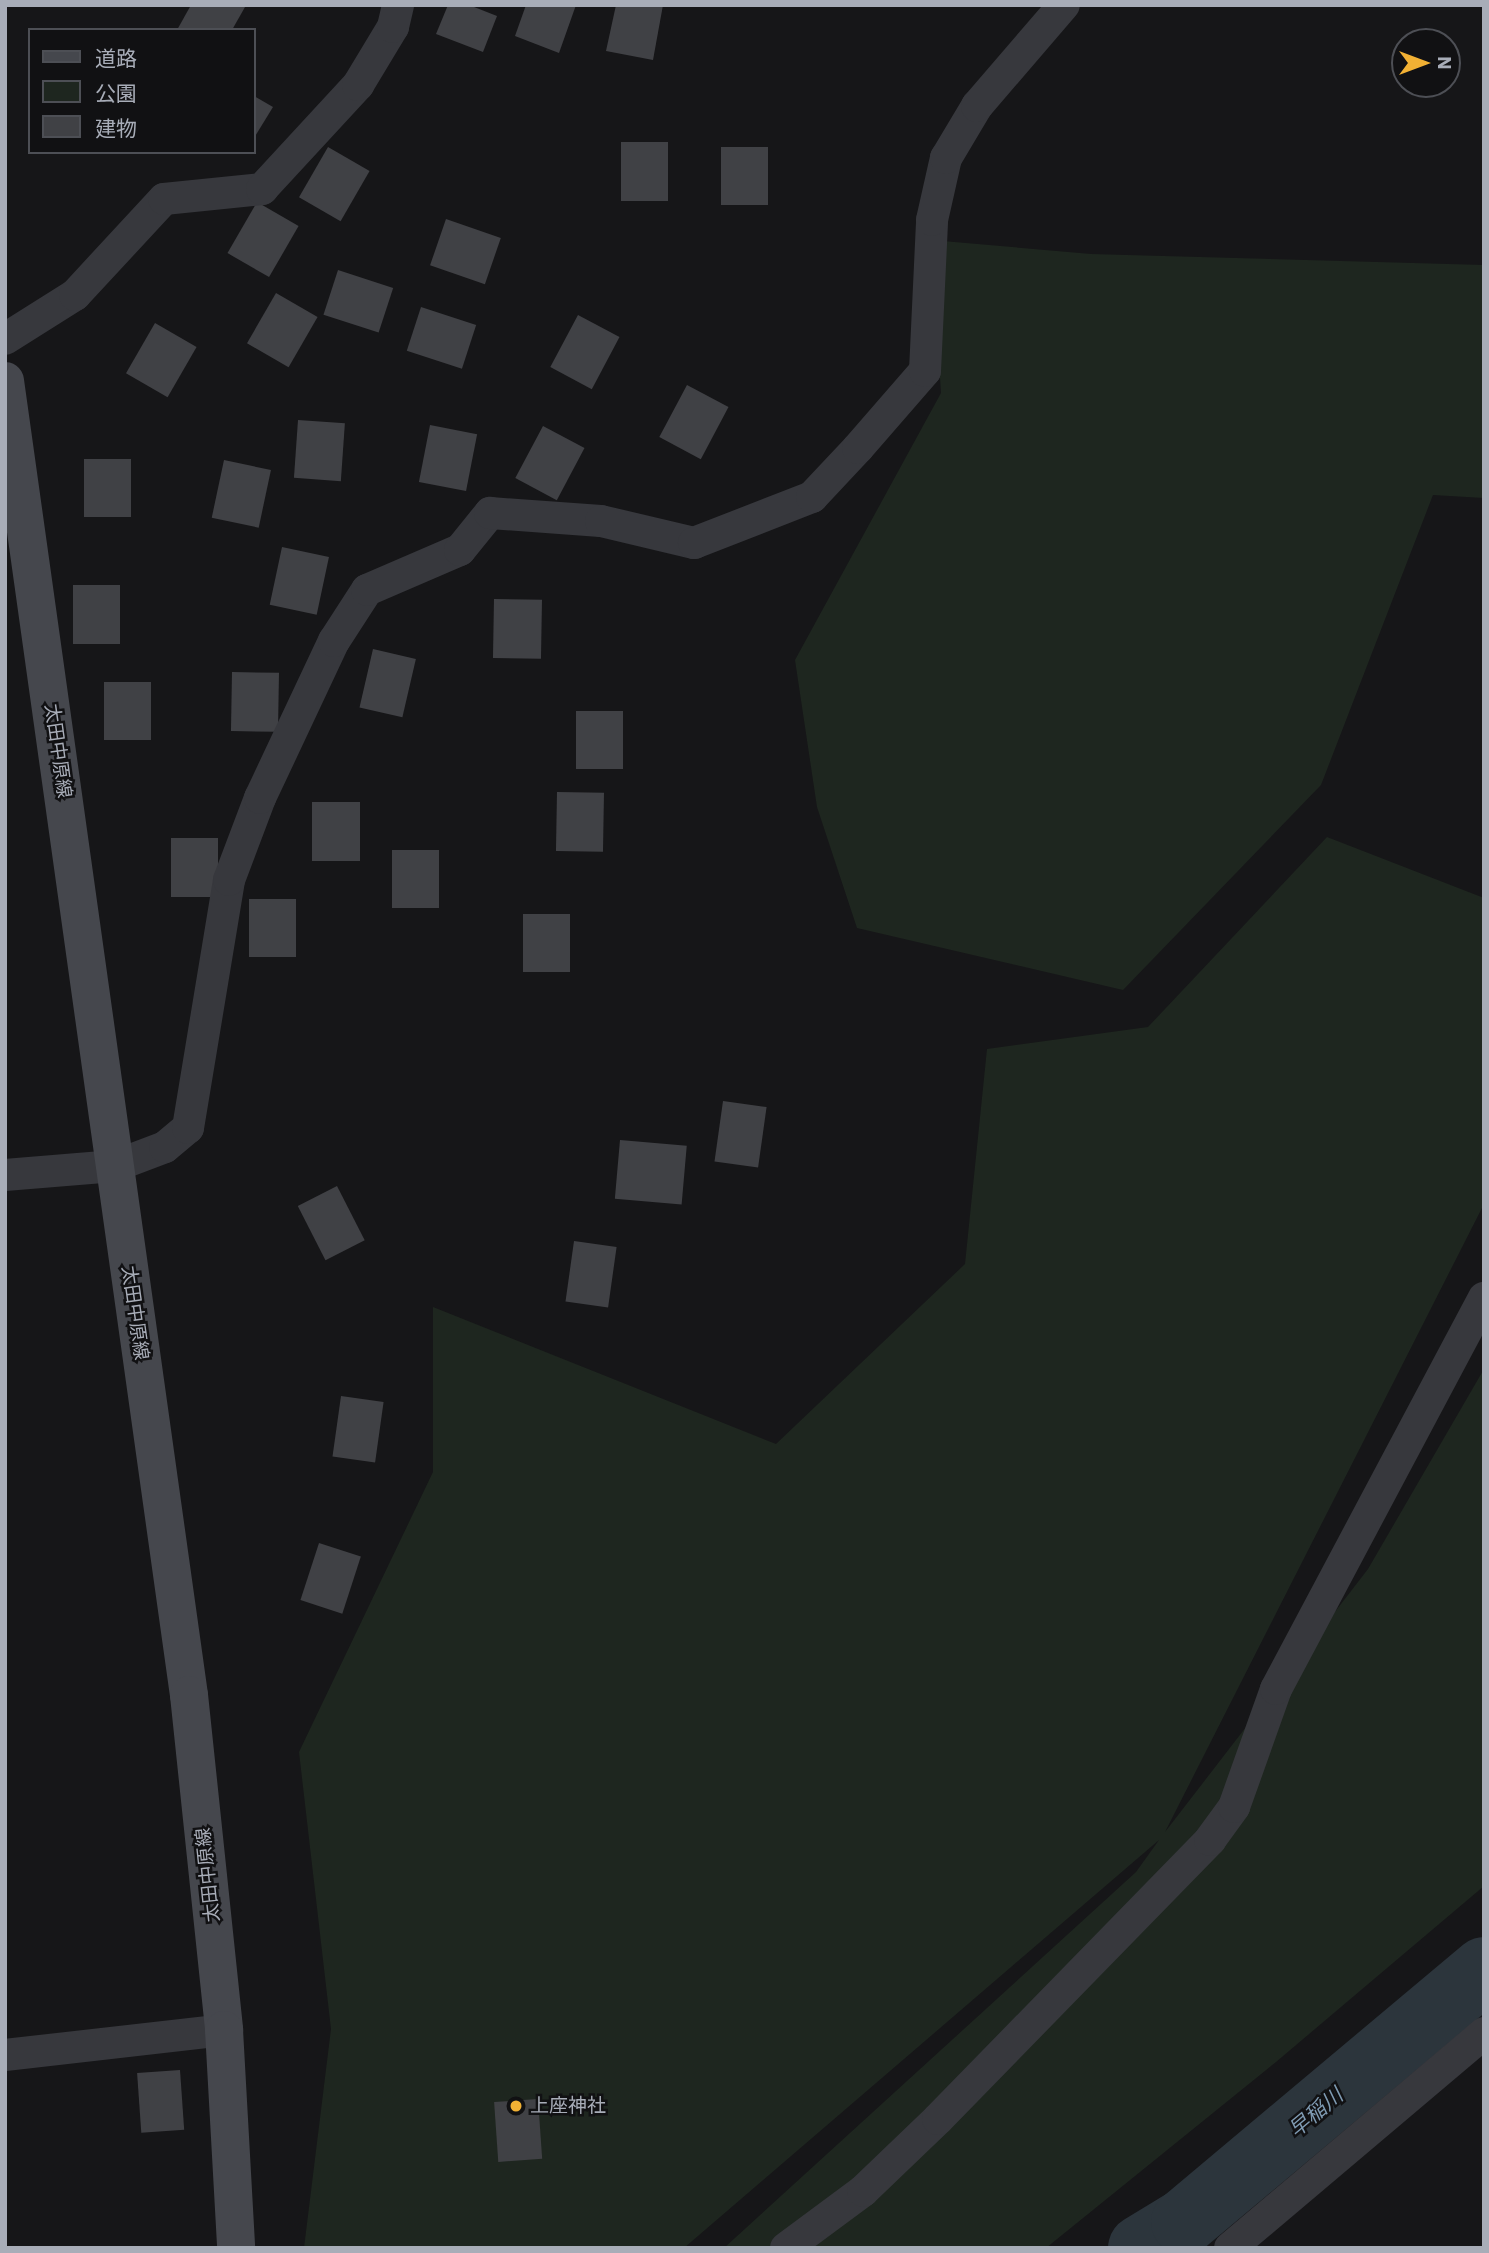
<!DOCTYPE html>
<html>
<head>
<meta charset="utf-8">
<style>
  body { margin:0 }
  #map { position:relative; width:1489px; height:2253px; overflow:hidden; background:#161618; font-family:"IBM Plex Sans","Noto Sans JP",sans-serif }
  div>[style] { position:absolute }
  .green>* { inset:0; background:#1e261f }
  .river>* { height:66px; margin:-33px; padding:0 33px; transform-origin:33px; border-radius:33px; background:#2c353c }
  .building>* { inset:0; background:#404145; transform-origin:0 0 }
  .street>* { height:32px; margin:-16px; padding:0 16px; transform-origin:16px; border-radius:16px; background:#37383d }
  .secondary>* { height:38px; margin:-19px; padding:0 19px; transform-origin:19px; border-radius:19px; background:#45474d }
  .dots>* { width:19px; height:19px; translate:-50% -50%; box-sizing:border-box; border:4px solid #111113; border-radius:50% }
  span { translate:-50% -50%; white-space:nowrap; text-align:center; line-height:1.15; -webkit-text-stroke:5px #111113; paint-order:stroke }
  .street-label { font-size:19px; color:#a8adb8 }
  .poi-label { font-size:19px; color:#a8adb8 }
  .left { translate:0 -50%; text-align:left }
  .water-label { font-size:21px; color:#7f9bb3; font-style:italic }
  .frame { position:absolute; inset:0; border:7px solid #a8adb8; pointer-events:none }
  .legend { position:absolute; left:28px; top:28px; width:228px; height:126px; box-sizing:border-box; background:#111113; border:2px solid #4d4f55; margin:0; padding:9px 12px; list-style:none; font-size:21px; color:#a8adb8 }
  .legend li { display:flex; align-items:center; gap:14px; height:35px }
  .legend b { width:35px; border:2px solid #4d4f55 }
  .north { position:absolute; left:1391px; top:28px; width:70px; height:70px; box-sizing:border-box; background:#111113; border:2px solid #4d4f55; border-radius:50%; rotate:90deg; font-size:19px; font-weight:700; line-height:28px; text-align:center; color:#a8adb8 }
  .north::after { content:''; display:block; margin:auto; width:24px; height:32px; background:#f2b134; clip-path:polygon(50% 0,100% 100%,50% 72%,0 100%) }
</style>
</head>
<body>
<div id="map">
  <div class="green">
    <div style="clip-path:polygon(931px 240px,1091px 254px,1484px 265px,1484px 498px,1433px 495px,1321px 785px,1123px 990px,857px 928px,817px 807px,795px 660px,941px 393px)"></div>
    <div style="clip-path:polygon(1327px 837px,1484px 898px,1484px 1204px,1165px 1832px,1368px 1569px,1484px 1369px,1484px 1886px,1276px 2062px,1046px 2248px,724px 2248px,1136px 1872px,1159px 1840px,684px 2248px,304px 2248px,331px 2029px,299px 1752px,433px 1472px,433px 1307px,776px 1444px,965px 1264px,987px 1049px,1148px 1027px)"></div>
  </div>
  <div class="river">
    <div style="left:1141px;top:2248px;width:50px;rotate:-31.2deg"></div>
    <div style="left:1184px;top:2222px;width:392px;rotate:-40deg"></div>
  </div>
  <div class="building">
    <div style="clip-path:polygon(191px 5px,242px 5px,245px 7px,232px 30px,177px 30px)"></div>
    <div style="clip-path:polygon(448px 5px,469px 5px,497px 16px,483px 52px,436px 34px)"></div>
    <div style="clip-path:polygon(526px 5px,576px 5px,559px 53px,515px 36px)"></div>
    <div style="clip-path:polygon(616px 5px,663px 5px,653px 60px,606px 51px)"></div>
    <div style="clip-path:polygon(254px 96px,273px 107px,254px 138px)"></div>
    <div style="left:621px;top:142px;width:47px;height:59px"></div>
    <div style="left:328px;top:147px;width:48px;height:58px;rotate:30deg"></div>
    <div style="left:721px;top:147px;width:47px;height:58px"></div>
    <div style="left:257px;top:202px;width:48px;height:59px;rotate:30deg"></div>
    <div style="left:446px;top:219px;width:58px;height:49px;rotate:19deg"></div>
    <div style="left:338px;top:270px;width:58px;height:47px;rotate:18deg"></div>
    <div style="left:276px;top:293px;width:48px;height:58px;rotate:30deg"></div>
    <div style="left:421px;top:307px;width:58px;height:46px;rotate:18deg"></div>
    <div style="left:578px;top:315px;width:47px;height:59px;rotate:28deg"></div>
    <div style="left:155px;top:323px;width:48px;height:58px;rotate:30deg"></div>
    <div style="left:687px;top:385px;width:47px;height:59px;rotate:28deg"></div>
    <div style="left:298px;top:420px;width:47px;height:58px;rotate:4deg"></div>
    <div style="left:430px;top:425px;width:48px;height:58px;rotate:11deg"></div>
    <div style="left:543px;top:426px;width:47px;height:59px;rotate:28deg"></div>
    <div style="left:84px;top:459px;width:47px;height:58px"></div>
    <div style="left:224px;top:460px;width:48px;height:59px;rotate:12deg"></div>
    <div style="left:282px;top:547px;width:48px;height:59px;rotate:12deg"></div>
    <div style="left:73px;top:585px;width:47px;height:59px"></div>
    <div style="left:494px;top:599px;width:48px;height:59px;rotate:1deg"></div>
    <div style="left:373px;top:649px;width:44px;height:60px;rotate:13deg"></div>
    <div style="left:232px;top:672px;width:47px;height:59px;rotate:1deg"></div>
    <div style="left:104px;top:682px;width:47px;height:58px"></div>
    <div style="left:576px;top:711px;width:47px;height:58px"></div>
    <div style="left:557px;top:792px;width:47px;height:59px;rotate:1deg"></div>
    <div style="left:312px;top:802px;width:48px;height:59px"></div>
    <div style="left:171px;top:838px;width:47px;height:59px"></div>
    <div style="left:392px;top:850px;width:47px;height:58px"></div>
    <div style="left:249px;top:899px;width:47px;height:58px"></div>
    <div style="left:523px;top:914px;width:47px;height:58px"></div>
    <div style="left:723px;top:1101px;width:44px;height:61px;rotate:8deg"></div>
    <div style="left:620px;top:1140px;width:67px;height:59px;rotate:5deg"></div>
    <div style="left:337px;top:1186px;width:61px;height:44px;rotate:63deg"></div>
    <div style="left:574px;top:1241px;width:43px;height:61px;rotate:8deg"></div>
    <div style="left:341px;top:1396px;width:43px;height:61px;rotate:8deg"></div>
    <div style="left:319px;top:1543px;width:44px;height:60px;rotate:18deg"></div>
    <div style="left:180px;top:2070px;width:60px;height:43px;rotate:86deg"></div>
    <div style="left:538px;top:2099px;width:60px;height:44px;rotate:86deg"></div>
  </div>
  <div class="street">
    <div style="left:5px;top:339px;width:83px;rotate:-32.2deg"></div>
    <div style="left:75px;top:295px;width:131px;rotate:-47.2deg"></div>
    <div style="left:164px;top:199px;width:99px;rotate:-5.8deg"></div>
    <div style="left:262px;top:189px;width:142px;rotate:-47.3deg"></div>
    <div style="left:358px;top:85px;width:68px;rotate:-58.9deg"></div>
    <div style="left:393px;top:27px;width:23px;rotate:-77deg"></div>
    <div style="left:5px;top:1175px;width:110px;rotate:-4.7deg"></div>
    <div style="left:115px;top:1166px;width:53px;rotate:-20.8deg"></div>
    <div style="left:165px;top:1147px;width:30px;rotate:-40deg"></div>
    <div style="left:188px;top:1128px;width:251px;rotate:-80.6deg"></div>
    <div style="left:229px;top:880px;width:88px;rotate:-69.3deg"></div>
    <div style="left:260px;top:798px;width:174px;rotate:-64.8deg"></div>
    <div style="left:334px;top:641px;width:61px;rotate:-57.1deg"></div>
    <div style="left:367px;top:590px;width:101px;rotate:-23.3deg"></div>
    <div style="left:460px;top:550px;width:48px;rotate:-51deg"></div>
    <div style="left:490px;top:513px;width:111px;rotate:4.1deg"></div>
    <div style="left:601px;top:521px;width:96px;rotate:13.3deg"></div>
    <div style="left:694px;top:543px;width:127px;rotate:-21.3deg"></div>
    <div style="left:812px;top:497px;width:67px;rotate:-46.8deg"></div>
    <div style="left:858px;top:448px;width:102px;rotate:-49deg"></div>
    <div style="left:925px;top:371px;width:151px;rotate:-87.3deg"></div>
    <div style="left:932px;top:220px;width:64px;rotate:-77.3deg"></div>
    <div style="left:946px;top:158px;width:61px;rotate:-59.2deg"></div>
    <div style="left:977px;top:106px;width:133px;rotate:-49.3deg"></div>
    <div style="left:5px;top:2055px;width:220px;rotate:-6.5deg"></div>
    <div style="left:786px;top:2248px;width:96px;rotate:-36.5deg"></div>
    <div style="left:863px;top:2191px;width:104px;rotate:-43.8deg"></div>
    <div style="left:938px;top:2119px;width:390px;rotate:-45.7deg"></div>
    <div style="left:1210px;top:1840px;width:41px;rotate:-54deg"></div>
    <div style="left:1234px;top:1807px;width:125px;rotate:-70.4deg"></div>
    <div style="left:1276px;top:1689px;width:443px;rotate:-62deg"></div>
    <div style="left:1230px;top:2248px;width:333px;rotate:-40.2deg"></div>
  </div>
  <div class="secondary">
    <div style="left:5px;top:381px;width:1327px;rotate:82.03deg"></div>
    <div style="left:189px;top:1695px;width:337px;rotate:84deg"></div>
    <div style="left:224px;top:2030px;width:218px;rotate:86.8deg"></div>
  </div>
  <div class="dots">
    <div style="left:516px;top:2106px;background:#f2b134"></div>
  </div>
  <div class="street-label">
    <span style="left:58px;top:751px;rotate:82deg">太田中原線</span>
    <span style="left:135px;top:1313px;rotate:82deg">太田中原線</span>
    <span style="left:208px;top:1875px;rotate:-96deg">太田中原線</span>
  </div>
  <div class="poi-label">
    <span class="left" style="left:530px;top:2106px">上座神社</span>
  </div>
  <div class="water-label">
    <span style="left:1315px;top:2112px;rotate:-40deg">早稲川</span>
  </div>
  <div class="frame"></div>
  <ul class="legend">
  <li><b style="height:9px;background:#45474d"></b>道路</li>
  <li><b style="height:19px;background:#1e261f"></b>公園</li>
  <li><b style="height:19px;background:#404145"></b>建物</li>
  </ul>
  <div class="north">N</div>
</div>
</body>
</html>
